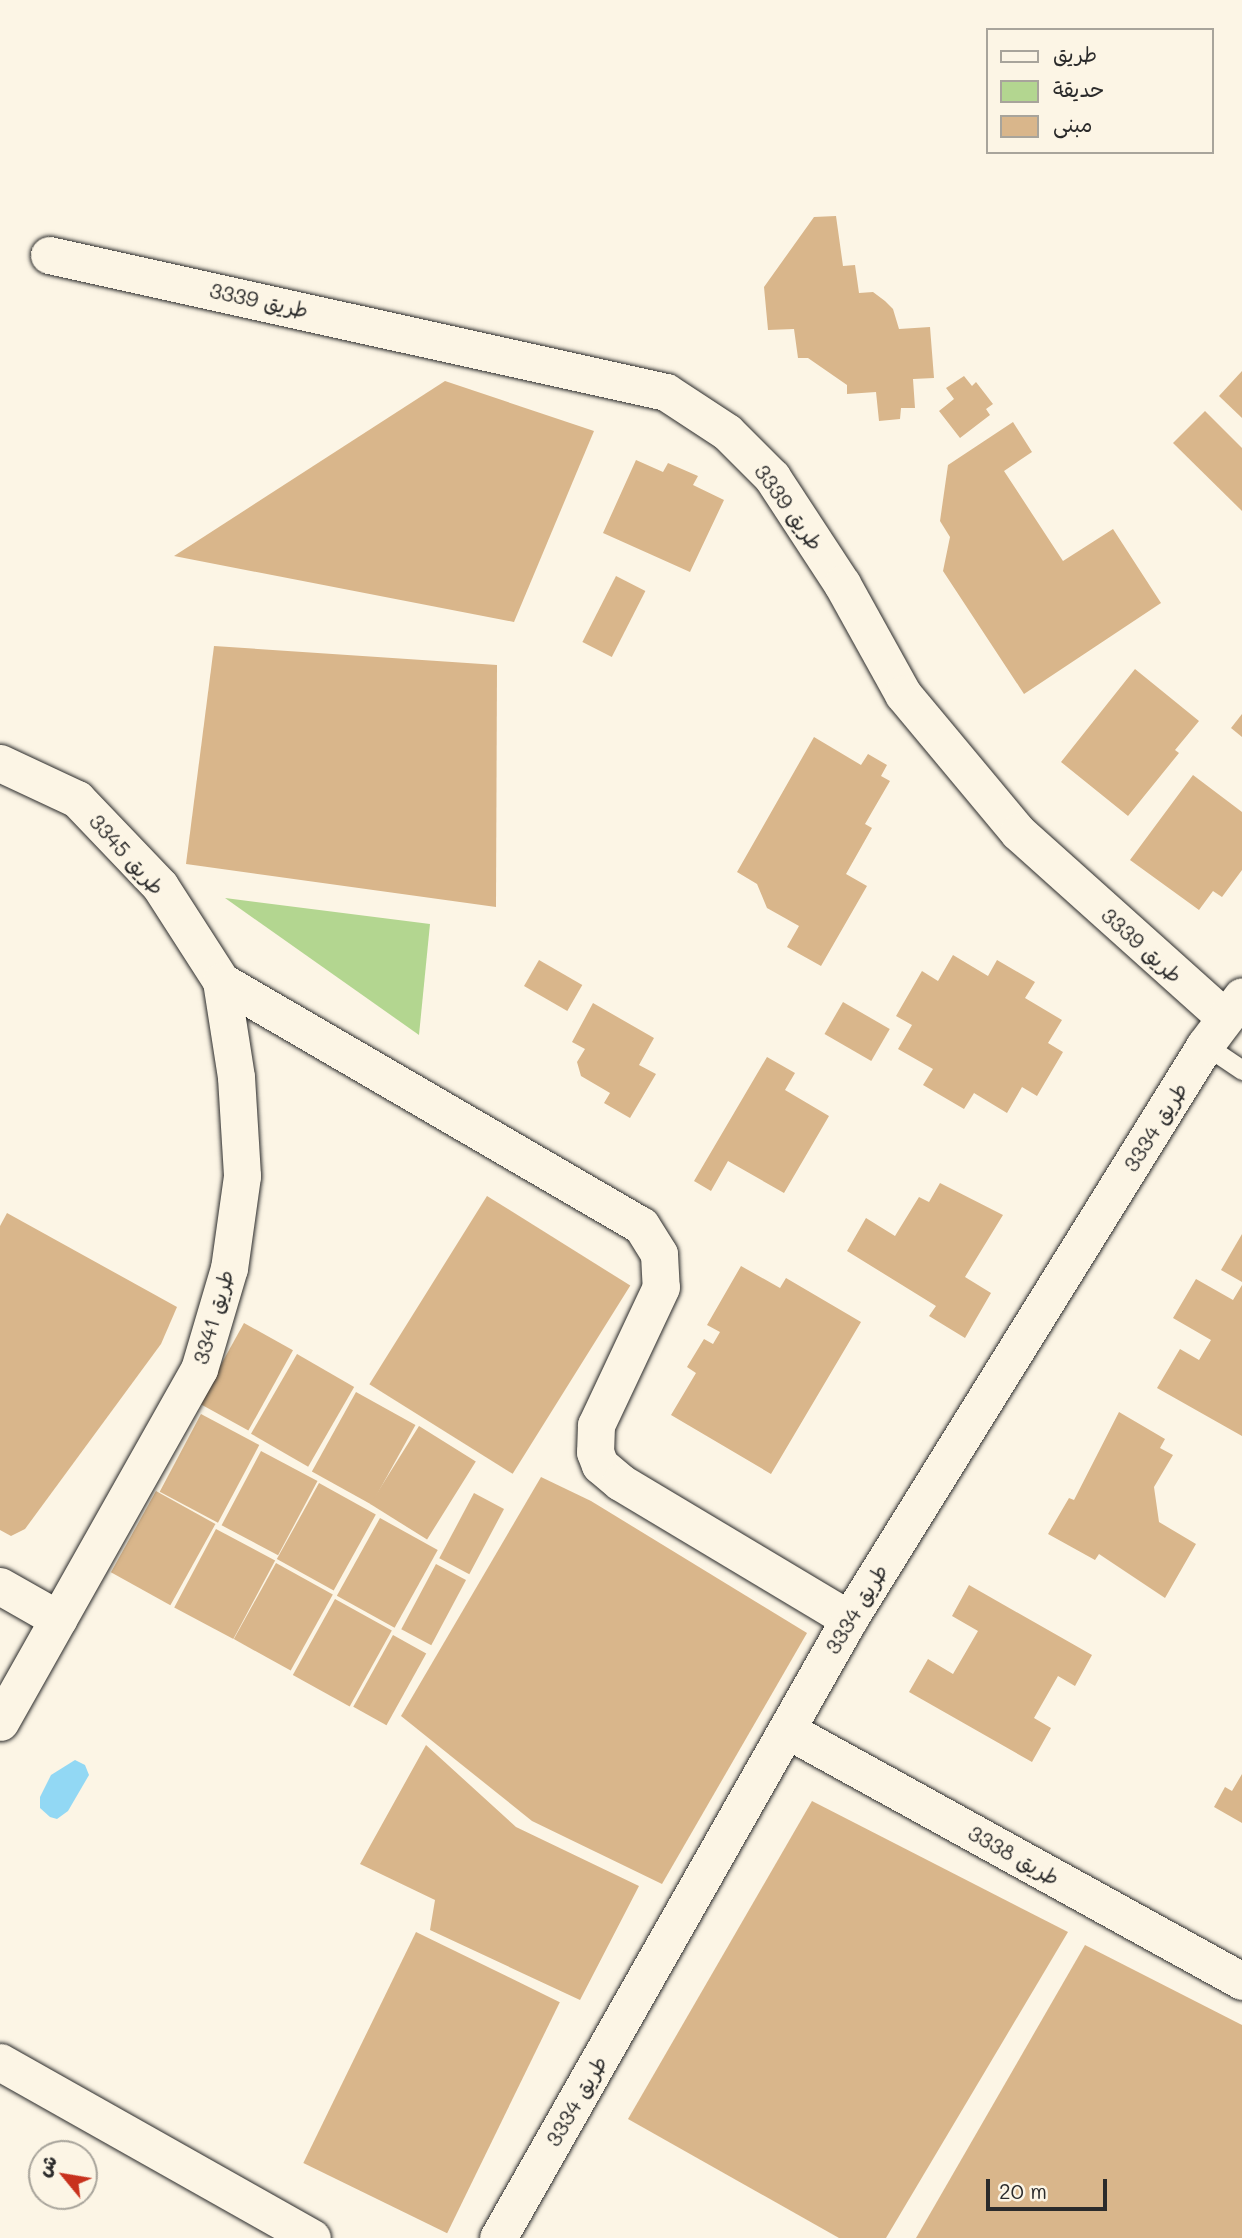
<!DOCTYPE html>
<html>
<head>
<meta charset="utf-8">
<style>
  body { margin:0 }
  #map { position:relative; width:1242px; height:2238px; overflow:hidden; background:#fcf5e5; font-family:Mali,"Playpen Sans Arabic",sans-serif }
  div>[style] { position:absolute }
  .green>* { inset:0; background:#b3d690 }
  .water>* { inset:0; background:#92d8f4 }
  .building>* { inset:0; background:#d9b68b; transform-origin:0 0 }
  .roads { filter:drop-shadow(0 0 2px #2b2b2b) drop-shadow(0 0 2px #2b2b2b) }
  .lane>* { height:19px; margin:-9.5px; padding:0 9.5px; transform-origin:9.5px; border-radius:9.5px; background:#fcf5e5 }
  .street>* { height:37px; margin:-18.5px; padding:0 18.5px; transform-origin:18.5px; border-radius:18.5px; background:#fcf5e5 }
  span { translate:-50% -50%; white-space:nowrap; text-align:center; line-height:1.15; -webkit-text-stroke:7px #fcf5e5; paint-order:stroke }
  .street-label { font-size:21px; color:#2b2b2b }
  .legend { position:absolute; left:986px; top:28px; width:228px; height:126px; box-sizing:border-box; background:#fcf5e5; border:2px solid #a8a49b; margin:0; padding:9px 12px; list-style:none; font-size:21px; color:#2b2b2b }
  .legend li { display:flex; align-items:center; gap:14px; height:35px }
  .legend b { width:35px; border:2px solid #a8a49b }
  .north { position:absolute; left:28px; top:2140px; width:70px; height:70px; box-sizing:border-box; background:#fcf5e5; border:2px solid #a8a49b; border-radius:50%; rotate:300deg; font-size:19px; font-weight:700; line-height:28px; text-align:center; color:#2b2b2b }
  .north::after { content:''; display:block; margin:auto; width:24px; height:32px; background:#c8321e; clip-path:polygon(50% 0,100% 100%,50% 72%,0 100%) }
  .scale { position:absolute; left:986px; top:2179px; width:121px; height:32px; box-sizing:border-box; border:4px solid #2b2b2b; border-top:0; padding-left:9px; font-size:21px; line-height:24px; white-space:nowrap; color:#2b2b2b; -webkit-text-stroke:5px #fcf5e5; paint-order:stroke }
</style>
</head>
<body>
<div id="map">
  <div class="green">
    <div style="clip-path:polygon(225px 898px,430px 924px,419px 1035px)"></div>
  </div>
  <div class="water">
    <div style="clip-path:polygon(75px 1760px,85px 1765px,89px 1775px,68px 1811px,57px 1819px,50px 1817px,40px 1808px,40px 1797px,51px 1775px)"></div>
  </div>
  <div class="building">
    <div style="clip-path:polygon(836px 216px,843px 266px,855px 265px,859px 293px,873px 292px,885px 301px,893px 309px,899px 329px,930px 327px,934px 378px,913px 379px,915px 408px,901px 408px,900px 419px,879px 421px,876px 392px,847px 394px,847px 385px,808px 358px,798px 358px,794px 329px,768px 330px,764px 287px,814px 217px)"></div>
    <div style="clip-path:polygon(1242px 371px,1242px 418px,1219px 396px)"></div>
    <div style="clip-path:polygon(964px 376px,972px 386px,976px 382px,993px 404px,986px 409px,990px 415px,960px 438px,939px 411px,954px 399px,946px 388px)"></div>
    <div style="clip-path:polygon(445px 381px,594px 431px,514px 622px,174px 556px)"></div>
    <div style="clip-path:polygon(1205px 411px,1242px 448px,1242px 511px,1173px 443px)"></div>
    <div style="clip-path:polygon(1013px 422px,1032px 452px,1004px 471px,1063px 561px,1113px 529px,1161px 603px,1024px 694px,943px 571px,950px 537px,940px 521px,948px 465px)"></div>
    <div style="clip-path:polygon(636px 460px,663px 472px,668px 463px,698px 476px,693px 485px,724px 500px,690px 572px,603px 533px)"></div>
    <div style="left:616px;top:576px;width:33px;height:74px;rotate:27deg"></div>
    <div style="clip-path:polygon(214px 646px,497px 665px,496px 907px,186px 864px)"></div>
    <div style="clip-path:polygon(1135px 669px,1199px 721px,1175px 750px,1179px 753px,1128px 816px,1061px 762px)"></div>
    <div style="clip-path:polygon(1242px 714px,1242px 737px,1231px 728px)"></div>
    <div style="clip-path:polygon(814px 737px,861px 765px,868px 754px,887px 765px,881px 776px,890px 781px,865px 824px,872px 828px,846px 874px,867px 886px,821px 966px,787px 947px,799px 926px,767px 908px,757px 884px,737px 872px)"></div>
    <div style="clip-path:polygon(1193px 775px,1242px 812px,1242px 870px,1222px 897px,1213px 891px,1199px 910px,1130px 860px)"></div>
    <div style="clip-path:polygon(953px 955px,988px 976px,997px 960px,1035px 982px,1025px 998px,1062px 1020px,1048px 1043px,1063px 1052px,1037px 1096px,1022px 1087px,1007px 1113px,974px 1093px,964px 1109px,923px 1085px,933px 1069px,898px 1049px,912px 1025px,896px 1016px,922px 971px,938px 981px)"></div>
    <div style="left:539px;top:960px;width:50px;height:30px;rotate:30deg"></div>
    <div style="left:843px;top:1002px;width:54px;height:37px;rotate:30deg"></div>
    <div style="clip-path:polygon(593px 1003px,654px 1038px,639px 1065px,656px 1074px,630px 1118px,604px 1103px,610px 1093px,581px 1076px,577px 1062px,585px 1049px,572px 1042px)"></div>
    <div style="clip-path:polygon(767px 1057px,795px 1073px,785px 1090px,829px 1116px,784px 1193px,728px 1161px,711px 1191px,694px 1181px)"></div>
    <div style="clip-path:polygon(940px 1183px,1003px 1215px,965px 1277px,991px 1293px,965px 1338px,929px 1316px,936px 1306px,847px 1251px,866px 1218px,895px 1236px,919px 1197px,929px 1202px)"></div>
    <div style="left:487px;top:1196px;width:169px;height:222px;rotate:32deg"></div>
    <div style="clip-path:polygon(7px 1213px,177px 1307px,161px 1344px,25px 1529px,11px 1536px,0 1530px,0 1226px)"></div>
    <div style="clip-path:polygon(1242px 1234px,1242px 1282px,1221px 1270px)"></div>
    <div style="clip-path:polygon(741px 1266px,780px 1288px,786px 1278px,861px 1322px,771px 1474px,671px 1415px,696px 1373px,687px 1367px,704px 1339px,713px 1344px,720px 1332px,707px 1325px)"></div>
    <div style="clip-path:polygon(1196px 1279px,1233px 1300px,1242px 1285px,1242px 1436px,1157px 1388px,1180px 1349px,1199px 1360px,1211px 1340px,1173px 1318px)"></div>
    <div style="left:244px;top:1323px;width:56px;height:92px;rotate:29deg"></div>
    <div style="left:297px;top:1354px;width:66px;height:92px;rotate:30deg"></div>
    <div style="left:356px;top:1392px;width:68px;height:91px;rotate:29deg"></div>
    <div style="clip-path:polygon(1119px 1412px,1165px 1439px,1160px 1448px,1173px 1455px,1154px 1487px,1159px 1522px,1196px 1544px,1165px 1598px,1099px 1554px,1095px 1560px,1048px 1534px,1069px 1498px,1074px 1500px)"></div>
    <div style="left:201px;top:1414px;width:66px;height:88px;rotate:28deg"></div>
    <div style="left:419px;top:1426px;width:67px;height:92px;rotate:32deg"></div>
    <div style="left:261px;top:1451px;width:64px;height:84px;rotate:28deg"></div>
    <div style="clip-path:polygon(541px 1477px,591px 1501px,807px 1633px,662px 1884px,532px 1821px,401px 1716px)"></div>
    <div style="left:319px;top:1483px;width:65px;height:87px;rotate:29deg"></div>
    <div style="left:156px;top:1491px;width:68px;height:93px;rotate:29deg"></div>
    <div style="left:474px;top:1493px;width:34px;height:74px;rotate:28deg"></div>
    <div style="left:380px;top:1518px;width:66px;height:89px;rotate:29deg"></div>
    <div style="left:216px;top:1529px;width:67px;height:89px;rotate:28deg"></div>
    <div style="left:276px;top:1563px;width:65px;height:87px;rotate:29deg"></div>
    <div style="left:436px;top:1564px;width:34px;height:74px;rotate:28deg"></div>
    <div style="clip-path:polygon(969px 1585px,1092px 1655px,1075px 1686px,1058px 1676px,1034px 1718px,1051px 1728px,1032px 1762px,909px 1692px,928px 1659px,953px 1674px,978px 1631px,952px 1616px)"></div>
    <div style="left:335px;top:1599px;width:65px;height:87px;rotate:29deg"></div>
    <div style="left:393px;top:1635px;width:38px;height:82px;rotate:29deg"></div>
    <div style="clip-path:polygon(426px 1745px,516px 1827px,639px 1886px,580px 2000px,430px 1930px,435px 1900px,360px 1864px)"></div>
    <div style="clip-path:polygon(1242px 1774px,1242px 1823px,1214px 1807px,1225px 1787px,1232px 1791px)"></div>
    <div style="clip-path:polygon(812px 1801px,1068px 1932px,886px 2238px,839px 2238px,628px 2119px)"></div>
    <div style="left:416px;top:1932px;width:160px;height:257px;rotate:26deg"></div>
    <div style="clip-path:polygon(1085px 1945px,1242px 2025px,1242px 2238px,916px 2238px)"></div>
  </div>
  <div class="roads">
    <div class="lane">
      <div style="left:1205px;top:1045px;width:45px;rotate:34deg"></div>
    </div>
    <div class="street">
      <div style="left:49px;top:255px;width:632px;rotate:12.52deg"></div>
      <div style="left:666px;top:392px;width:73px;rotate:33.3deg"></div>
      <div style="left:727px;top:432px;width:64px;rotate:45deg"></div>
      <div style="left:772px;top:477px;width:128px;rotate:56.8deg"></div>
      <div style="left:842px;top:584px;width:126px;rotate:61deg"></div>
      <div style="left:903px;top:694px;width:180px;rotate:50.2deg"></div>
      <div style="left:1018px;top:832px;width:278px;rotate:41.9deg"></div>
      <div style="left:0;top:763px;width:85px;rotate:25.1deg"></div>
      <div style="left:77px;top:799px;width:120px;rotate:46.3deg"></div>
      <div style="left:160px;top:886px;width:113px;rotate:57.3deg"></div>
      <div style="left:221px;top:981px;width:97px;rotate:81.1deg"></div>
      <div style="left:236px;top:1077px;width:99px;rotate:86.5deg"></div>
      <div style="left:242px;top:1176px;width:93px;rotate:98deg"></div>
      <div style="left:229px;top:1268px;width:105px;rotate:106.5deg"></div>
      <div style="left:199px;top:1369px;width:405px;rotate:119.4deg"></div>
      <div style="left:221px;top:981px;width:486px;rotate:30.2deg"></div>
      <div style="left:641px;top:1225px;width:34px;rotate:58deg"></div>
      <div style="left:659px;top:1254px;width:33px;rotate:87deg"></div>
      <div style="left:661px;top:1287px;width:153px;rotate:115.2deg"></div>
      <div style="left:596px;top:1425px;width:27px;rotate:92deg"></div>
      <div style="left:595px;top:1452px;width:14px;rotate:69deg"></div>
      <div style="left:600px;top:1465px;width:26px;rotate:40deg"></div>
      <div style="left:620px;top:1482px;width:267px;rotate:30.9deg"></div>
      <div style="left:0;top:1586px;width:67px;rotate:29.6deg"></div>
      <div style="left:787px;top:1730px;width:520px;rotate:28.88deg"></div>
      <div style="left:0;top:2062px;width:358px;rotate:29.4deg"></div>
      <div style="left:498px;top:2238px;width:712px;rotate:-60.44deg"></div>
      <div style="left:849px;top:1619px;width:675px;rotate:-58.19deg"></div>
      <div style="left:1205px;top:1045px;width:61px;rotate:-52.9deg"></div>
    </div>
  </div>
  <div class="street-label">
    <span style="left:259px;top:300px;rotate:12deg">طريق 3339</span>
    <span style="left:789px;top:507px;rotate:54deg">طريق 3339</span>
    <span style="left:127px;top:854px;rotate:48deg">طريق 3345</span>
    <span style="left:1142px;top:945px;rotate:42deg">طريق 3339</span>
    <span style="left:1155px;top:1127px;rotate:-58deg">طريق 3334</span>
    <span style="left:213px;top:1317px;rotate:-74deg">طريق 3341</span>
    <span style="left:856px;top:1609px;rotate:-59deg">طريق 3334</span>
    <span style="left:1014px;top:1855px;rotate:29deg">طريق 3338</span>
    <span style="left:576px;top:2101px;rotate:-60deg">طريق 3334</span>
  </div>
  <ul class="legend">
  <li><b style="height:9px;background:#fcf5e5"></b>طريق</li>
  <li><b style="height:19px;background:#b3d690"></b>حديقة</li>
  <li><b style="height:19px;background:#d9b68b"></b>مبنى</li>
  </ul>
  <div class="north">ش</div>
  <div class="scale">20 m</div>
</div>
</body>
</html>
